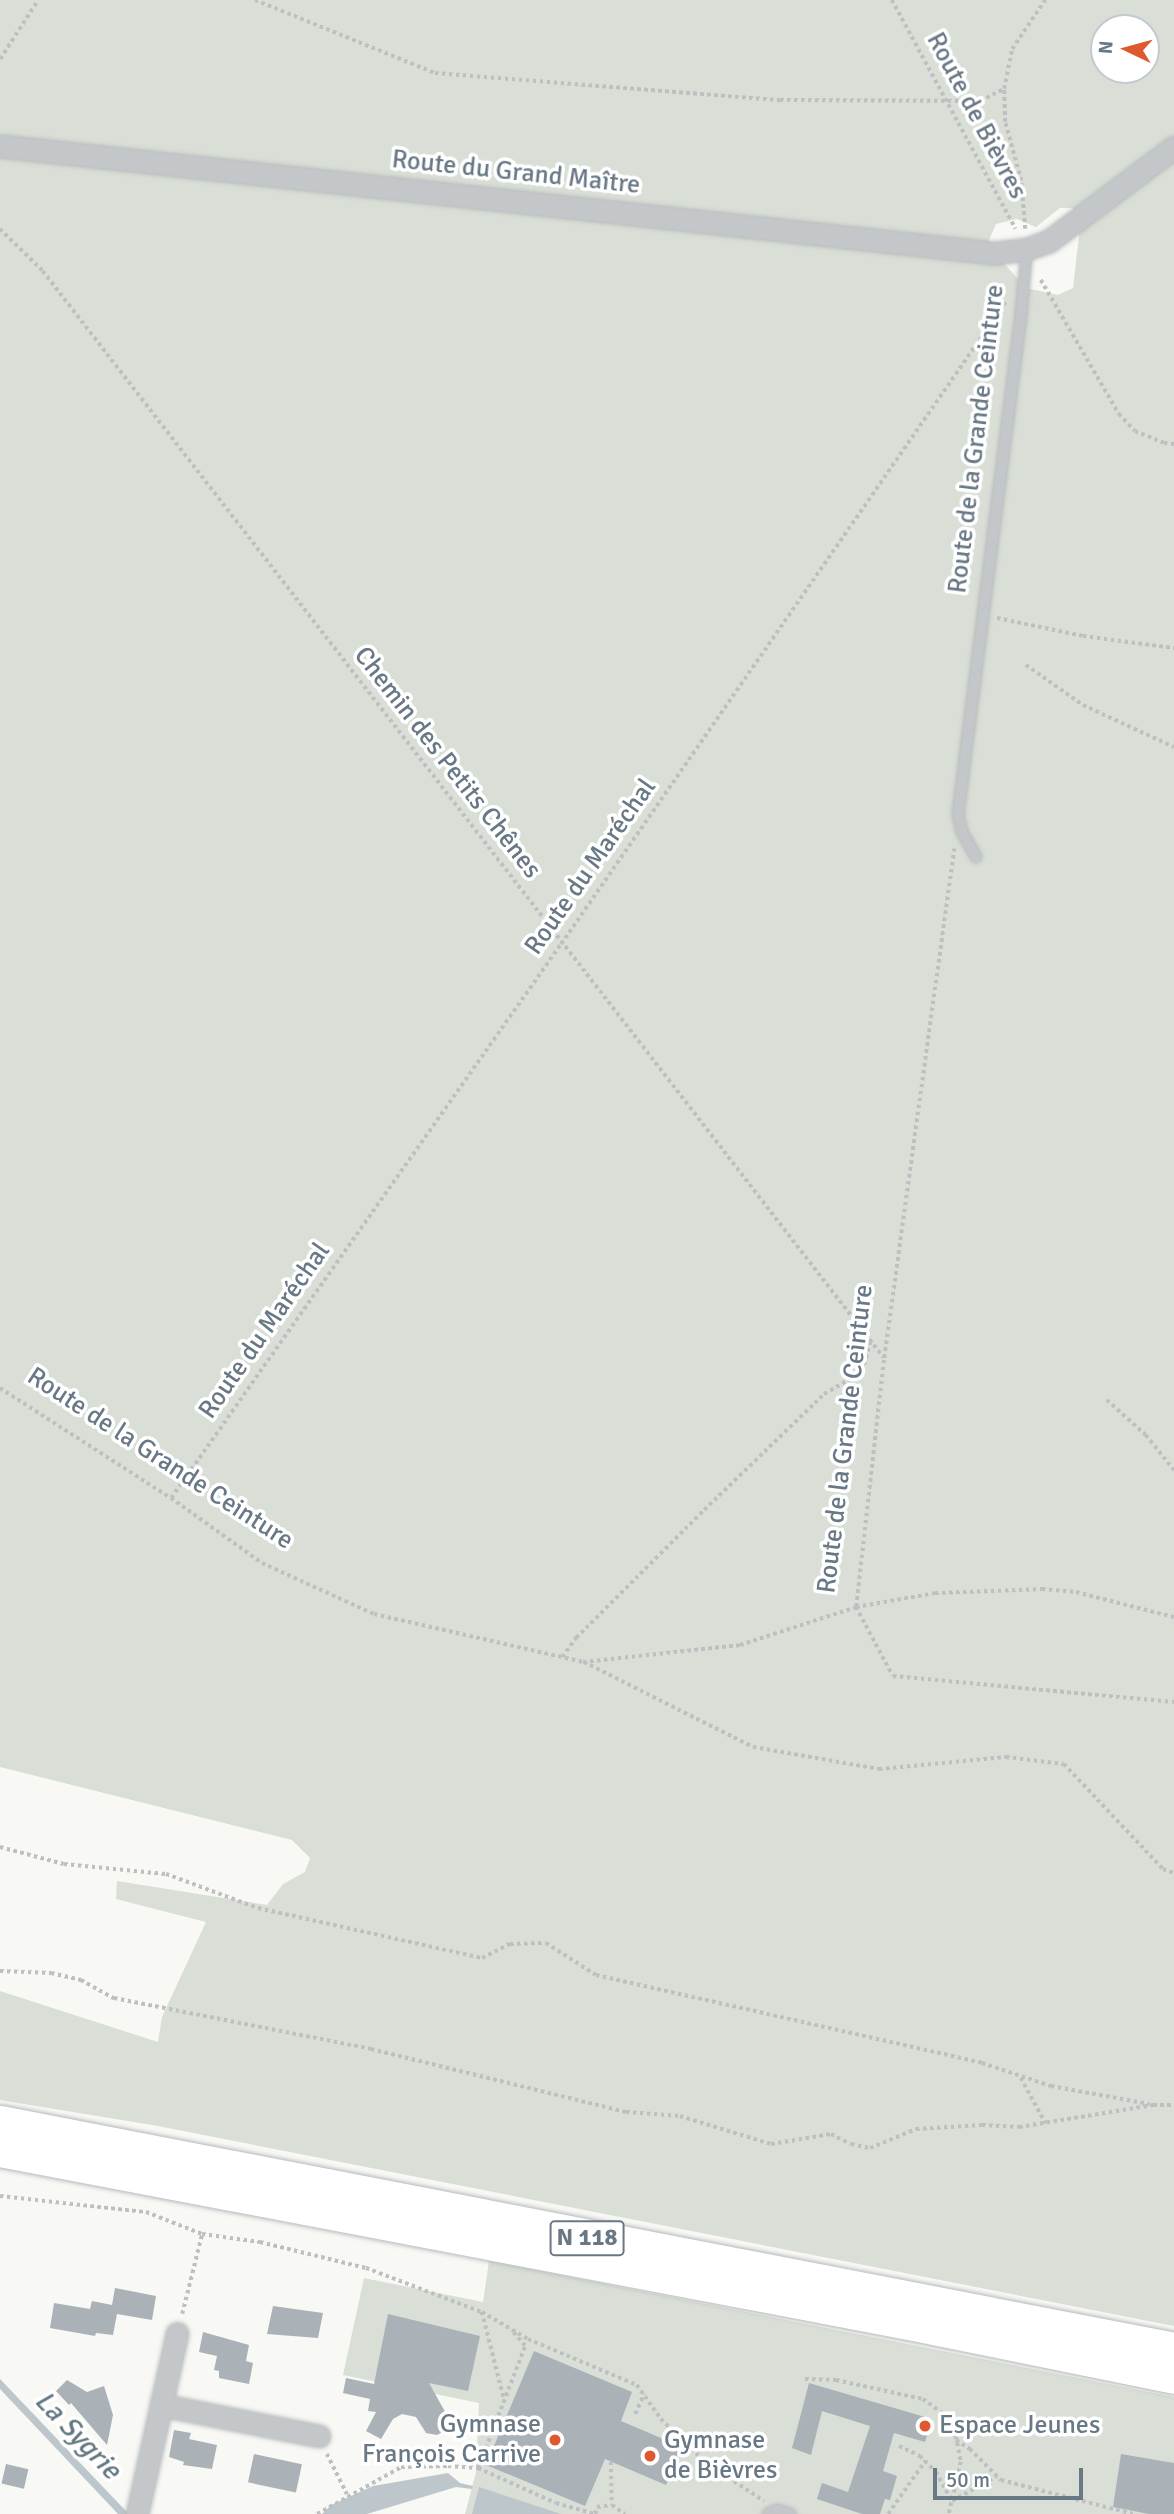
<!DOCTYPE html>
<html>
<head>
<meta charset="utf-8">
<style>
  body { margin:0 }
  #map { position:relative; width:1174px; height:2514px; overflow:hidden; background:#f8f8f5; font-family:Signika,sans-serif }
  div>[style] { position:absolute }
  .green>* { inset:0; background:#d9dfd6 }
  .water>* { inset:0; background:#bdc7cb }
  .building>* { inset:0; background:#aab2b7; transform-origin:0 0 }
  .path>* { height:3.5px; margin-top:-1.75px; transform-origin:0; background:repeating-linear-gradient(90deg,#bdbfc1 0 3.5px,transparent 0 7px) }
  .roads { filter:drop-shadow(0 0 2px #b6babc) drop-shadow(0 0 2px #b6babc) }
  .service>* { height:10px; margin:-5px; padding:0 5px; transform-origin:5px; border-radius:5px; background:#c3c7ca }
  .minor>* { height:21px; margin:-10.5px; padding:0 10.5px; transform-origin:10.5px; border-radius:10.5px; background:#c3c7ca }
  .trunk>* { height:35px; margin:-17.5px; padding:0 17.5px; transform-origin:17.5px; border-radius:17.5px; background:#fff }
  .dots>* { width:19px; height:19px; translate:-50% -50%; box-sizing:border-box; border:4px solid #fff; border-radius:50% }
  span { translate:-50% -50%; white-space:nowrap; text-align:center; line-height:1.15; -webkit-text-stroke:7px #fff; paint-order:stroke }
  .shield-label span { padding:2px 5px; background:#fff; border:2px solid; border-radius:5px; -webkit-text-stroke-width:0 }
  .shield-label { font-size:24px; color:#687885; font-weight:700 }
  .street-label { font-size:26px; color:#687885 }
  .poi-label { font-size:26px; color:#687885 }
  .right { translate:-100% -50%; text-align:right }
  .left { translate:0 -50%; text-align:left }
  .water-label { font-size:28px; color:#637881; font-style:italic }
  .north { position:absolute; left:1090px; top:14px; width:70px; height:70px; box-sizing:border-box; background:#fff; border:2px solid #c3c9ce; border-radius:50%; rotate:275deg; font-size:19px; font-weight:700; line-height:28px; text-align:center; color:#687885 }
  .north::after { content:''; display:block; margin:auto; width:24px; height:32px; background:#de5a2e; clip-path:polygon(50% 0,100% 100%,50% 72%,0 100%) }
  .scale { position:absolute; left:933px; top:2468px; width:150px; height:32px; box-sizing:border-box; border:4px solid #687885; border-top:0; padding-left:9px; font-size:21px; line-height:24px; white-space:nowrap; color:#687885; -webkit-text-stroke:5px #fff; paint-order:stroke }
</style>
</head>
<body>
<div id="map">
  <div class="green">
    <div style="clip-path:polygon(evenodd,0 0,1174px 0,1174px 2326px,158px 2126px,0 2100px,0 1991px,158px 2042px,162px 2017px,206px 1922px,116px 1899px,117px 1881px,267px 1905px,283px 1884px,305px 1872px,310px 1858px,292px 1840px,0 1767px,0 0,1104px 28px,1146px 28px,1146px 70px,1104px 70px,1104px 28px,0 0,1060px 208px,1073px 208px,1079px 236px,1073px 288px,1058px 295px,1026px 288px,992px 250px,989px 240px,996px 224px,1017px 219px,1036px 227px,1060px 208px)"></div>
    <div style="clip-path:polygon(489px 2261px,1174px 2397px,1174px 2514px,465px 2514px,476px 2472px,479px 2403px,343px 2375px,364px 2278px,483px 2302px)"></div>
  </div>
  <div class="water">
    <div style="clip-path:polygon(0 2379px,125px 2510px,130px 2514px,118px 2514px,0 2389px)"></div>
    <div style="clip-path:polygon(448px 2473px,460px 2483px,473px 2486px,472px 2489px,456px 2487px,367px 2514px,322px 2514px,331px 2505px,373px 2486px)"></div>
    <div style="clip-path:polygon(479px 2487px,561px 2514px,472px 2514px)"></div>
  </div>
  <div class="building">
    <div style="clip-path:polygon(115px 2288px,156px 2296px,152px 2320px,117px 2314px,113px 2335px,96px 2333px,95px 2336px,50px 2328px,54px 2303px,90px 2309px,92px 2301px,112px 2305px)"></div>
    <div style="clip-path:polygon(273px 2306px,323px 2313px,318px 2338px,267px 2334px)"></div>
    <div style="clip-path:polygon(388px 2314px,480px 2336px,468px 2391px,429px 2383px,453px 2426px,437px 2435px,426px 2433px,416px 2417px,402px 2414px,393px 2419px,381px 2439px,366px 2431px,376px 2412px,368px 2411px,370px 2399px,343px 2393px,346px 2378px,374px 2384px)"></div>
    <div style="clip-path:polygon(203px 2332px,249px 2345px,246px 2361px,253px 2363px,249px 2384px,219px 2378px,219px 2371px,214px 2370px,217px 2356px,199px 2352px)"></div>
    <div style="clip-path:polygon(534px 2351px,632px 2392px,621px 2421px,682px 2447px,666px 2485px,605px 2459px,585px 2506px,486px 2465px)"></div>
    <div style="clip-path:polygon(67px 2380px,87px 2392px,104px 2386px,113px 2415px,107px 2445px,71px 2403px,69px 2405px,56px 2391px)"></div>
    <div style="clip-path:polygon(809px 2383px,932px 2419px,925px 2442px,894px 2433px,883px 2471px,897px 2476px,890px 2500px,885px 2499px,880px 2514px,862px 2514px,817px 2499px,822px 2483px,848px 2492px,870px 2426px,822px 2411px,811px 2455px,792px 2448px)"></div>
    <div style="clip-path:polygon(174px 2430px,191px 2433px,189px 2439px,217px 2445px,212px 2469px,183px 2465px,184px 2462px,169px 2457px)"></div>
    <div style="left:254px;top:2454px;width:49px;height:29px;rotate:12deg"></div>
    <div style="clip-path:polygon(1121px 2454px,1174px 2463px,1174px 2514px,1149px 2514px,1113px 2507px)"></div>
    <div style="left:6px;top:2464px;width:23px;height:20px;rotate:13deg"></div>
  </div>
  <div class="path">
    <div style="left:255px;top:0;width:194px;rotate:22.1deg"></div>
    <div style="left:435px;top:73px;width:346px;rotate:4.5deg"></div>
    <div style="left:780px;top:100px;width:200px;rotate:0.3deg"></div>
    <div style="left:980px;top:101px;width:27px;rotate:-27deg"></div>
    <div style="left:892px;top:0;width:260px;rotate:61.6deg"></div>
    <div style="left:0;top:59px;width:70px;rotate:-57.2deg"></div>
    <div style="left:0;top:229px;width:60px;rotate:44.3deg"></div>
    <div style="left:43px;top:271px;width:1374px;rotate:52.27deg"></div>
    <div style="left:1025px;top:229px;width:48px;rotate:-94.8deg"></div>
    <div style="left:1021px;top:181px;width:61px;rotate:-105.2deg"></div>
    <div style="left:1005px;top:122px;width:33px;rotate:-92deg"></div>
    <div style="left:1004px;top:89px;width:41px;rotate:-78.7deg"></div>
    <div style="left:1012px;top:49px;width:59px;rotate:-56deg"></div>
    <div style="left:1041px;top:280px;width:155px;rotate:59.8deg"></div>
    <div style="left:1119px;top:414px;width:23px;rotate:47deg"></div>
    <div style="left:1135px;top:431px;width:31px;rotate:22deg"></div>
    <div style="left:1164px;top:443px;width:10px;rotate:6deg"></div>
    <div style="left:997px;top:618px;width:88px;rotate:11.8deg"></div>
    <div style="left:1083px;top:636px;width:92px;rotate:7.5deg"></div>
    <div style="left:1026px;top:665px;width:70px;rotate:35.1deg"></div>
    <div style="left:1083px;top:705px;width:100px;rotate:24.8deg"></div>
    <div style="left:0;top:1388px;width:203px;rotate:32.8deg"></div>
    <div style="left:171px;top:1498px;width:112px;rotate:35.5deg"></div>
    <div style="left:262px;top:1563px;width:123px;rotate:24.5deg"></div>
    <div style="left:374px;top:1614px;width:214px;rotate:12.9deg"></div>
    <div style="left:583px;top:1662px;width:158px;rotate:-6.2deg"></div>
    <div style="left:740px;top:1645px;width:122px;rotate:-18.1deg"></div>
    <div style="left:856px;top:1607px;width:80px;rotate:-10deg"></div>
    <div style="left:935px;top:1593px;width:107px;rotate:-2.1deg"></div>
    <div style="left:1042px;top:1589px;width:34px;rotate:5deg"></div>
    <div style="left:1076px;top:1592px;width:101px;rotate:14.3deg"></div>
    <div style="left:1107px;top:1400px;width:52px;rotate:41.9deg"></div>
    <div style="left:1146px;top:1435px;width:45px;rotate:51.3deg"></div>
    <div style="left:171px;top:1498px;width:678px;rotate:-54.86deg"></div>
    <div style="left:561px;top:944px;width:783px;rotate:-55.3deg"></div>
    <div style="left:856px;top:1607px;width:251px;rotate:-83.6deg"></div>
    <div style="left:884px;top:1358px;width:514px;rotate:-82.17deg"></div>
    <div style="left:856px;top:1607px;width:78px;rotate:61.8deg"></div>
    <div style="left:893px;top:1676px;width:282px;rotate:5.3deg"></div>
    <div style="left:562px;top:1657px;width:24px;rotate:-54deg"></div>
    <div style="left:576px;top:1638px;width:181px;rotate:-45deg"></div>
    <div style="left:704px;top:1510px;width:167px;rotate:-44deg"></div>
    <div style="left:824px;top:1394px;width:44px;rotate:-30.1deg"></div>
    <div style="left:862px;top:1372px;width:31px;rotate:-75deg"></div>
    <div style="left:584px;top:1662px;width:189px;rotate:26.7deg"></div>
    <div style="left:753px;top:1747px;width:128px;rotate:9.9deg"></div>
    <div style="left:879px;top:1769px;width:128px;rotate:-5.4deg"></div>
    <div style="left:1006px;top:1757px;width:58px;rotate:6.9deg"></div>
    <div style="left:1064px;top:1764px;width:144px;rotate:46.7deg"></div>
    <div style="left:1163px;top:1869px;width:12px;rotate:20deg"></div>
    <div style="left:0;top:1847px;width:66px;rotate:14.9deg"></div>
    <div style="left:64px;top:1864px;width:102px;rotate:5.6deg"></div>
    <div style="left:166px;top:1874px;width:98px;rotate:20.3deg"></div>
    <div style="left:258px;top:1908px;width:230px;rotate:12.6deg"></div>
    <div style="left:482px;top:1958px;width:31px;rotate:-27deg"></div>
    <div style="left:510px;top:1944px;width:36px;rotate:-2deg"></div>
    <div style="left:546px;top:1943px;width:59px;rotate:32.6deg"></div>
    <div style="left:596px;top:1975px;width:396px;rotate:12.8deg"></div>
    <div style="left:982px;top:2063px;width:73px;rotate:18.4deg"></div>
    <div style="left:1051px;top:2086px;width:100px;rotate:10.4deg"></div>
    <div style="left:0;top:1971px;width:51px;rotate:2.2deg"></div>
    <div style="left:51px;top:1973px;width:31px;rotate:13deg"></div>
    <div style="left:81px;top:1980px;width:38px;rotate:29deg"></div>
    <div style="left:114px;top:1998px;width:262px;rotate:11.2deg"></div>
    <div style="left:371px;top:2049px;width:263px;rotate:13.9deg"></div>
    <div style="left:626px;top:2112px;width:54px;rotate:4.2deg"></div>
    <div style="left:680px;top:2116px;width:95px;rotate:17.1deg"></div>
    <div style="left:771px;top:2144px;width:61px;rotate:-9.5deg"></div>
    <div style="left:831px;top:2134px;width:22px;rotate:27deg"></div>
    <div style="left:851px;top:2144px;width:19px;rotate:12deg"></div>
    <div style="left:870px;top:2148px;width:50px;rotate:-22.4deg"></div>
    <div style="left:916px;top:2129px;width:66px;rotate:-3.5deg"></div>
    <div style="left:982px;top:2125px;width:37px;rotate:3deg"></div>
    <div style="left:1019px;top:2127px;width:136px;rotate:-9.3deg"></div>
    <div style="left:1153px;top:2105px;width:21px"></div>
    <div style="left:1021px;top:2078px;width:52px;rotate:61.5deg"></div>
    <div style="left:0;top:2196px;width:147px;rotate:6.3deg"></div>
    <div style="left:146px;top:2212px;width:60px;rotate:21.4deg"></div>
    <div style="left:202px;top:2234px;width:59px;rotate:7.9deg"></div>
    <div style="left:260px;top:2242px;width:109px;rotate:13.8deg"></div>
    <div style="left:366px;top:2268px;width:124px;rotate:20.8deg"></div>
    <div style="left:482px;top:2312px;width:53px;rotate:30.4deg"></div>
    <div style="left:528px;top:2339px;width:118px;rotate:22.9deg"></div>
    <div style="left:637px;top:2385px;width:42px;rotate:54.8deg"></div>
    <div style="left:661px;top:2419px;width:62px;rotate:44.3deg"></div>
    <div style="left:705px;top:2462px;width:71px;rotate:33.5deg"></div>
    <div style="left:482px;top:2312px;width:90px;rotate:75.8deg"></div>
    <div style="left:182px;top:2314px;width:82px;rotate:-76deg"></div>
    <div style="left:805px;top:2379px;width:31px;rotate:2deg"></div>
    <div style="left:836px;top:2380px;width:89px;rotate:12.3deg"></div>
    <div style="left:923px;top:2399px;width:27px;rotate:36deg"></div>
    <div style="left:945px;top:2415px;width:24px;rotate:62deg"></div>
    <div style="left:635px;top:2414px;width:22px;rotate:-66deg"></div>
    <div style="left:938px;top:2428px;width:20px;rotate:24deg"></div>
    <div style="left:956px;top:2436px;width:26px;rotate:79deg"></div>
    <div style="left:961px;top:2462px;width:53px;rotate:103deg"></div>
    <div style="left:956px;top:2440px;width:17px;rotate:33deg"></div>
    <div style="left:970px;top:2449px;width:44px;rotate:45deg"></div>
    <div style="left:1001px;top:2480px;width:136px;rotate:14.4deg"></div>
    <div style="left:899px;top:2446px;width:23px;rotate:25deg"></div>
    <div style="left:920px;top:2456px;width:23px;rotate:45deg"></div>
    <div style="left:936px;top:2472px;width:33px;rotate:61deg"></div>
    <div style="left:952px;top:2501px;width:51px;rotate:-29.1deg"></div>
    <div style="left:327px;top:2454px;width:45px;rotate:63.4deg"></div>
    <div style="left:611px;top:2462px;width:43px;rotate:88.7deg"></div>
    <div style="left:478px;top:2468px;width:131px;rotate:-68.9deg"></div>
    <div style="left:525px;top:2346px;width:21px;rotate:-131deg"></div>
    <div style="left:317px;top:2514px;width:96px;rotate:-29.2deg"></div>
    <div style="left:401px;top:2467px;width:47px;rotate:-1.2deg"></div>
    <div style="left:448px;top:2466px;width:30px;rotate:4deg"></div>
    <div style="left:478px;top:2468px;width:85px;rotate:24.2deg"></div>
    <div style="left:556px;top:2503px;width:41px;rotate:15.8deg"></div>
    <div style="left:595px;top:2514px;width:7px;rotate:-74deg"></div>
    <div style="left:597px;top:2507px;width:15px;rotate:-8deg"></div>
    <div style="left:612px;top:2505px;width:16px;rotate:35deg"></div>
    <div style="left:888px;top:2514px;width:65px;rotate:-55.1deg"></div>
  </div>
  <div class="roads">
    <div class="service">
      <div style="left:976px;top:857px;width:29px;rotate:-119deg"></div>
      <div style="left:962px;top:832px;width:18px;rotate:-103deg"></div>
      <div style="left:958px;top:814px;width:492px;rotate:-82.8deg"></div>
      <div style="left:1020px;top:326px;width:77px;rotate:-84.8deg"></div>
      <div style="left:768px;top:2514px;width:10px;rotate:-24deg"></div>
      <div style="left:777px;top:2510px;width:14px;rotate:17deg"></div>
    </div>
    <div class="minor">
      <div style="left:0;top:146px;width:1001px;rotate:6.14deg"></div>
      <div style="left:995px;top:253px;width:32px;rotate:-7deg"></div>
      <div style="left:1027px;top:249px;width:23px;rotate:-20deg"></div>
      <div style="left:1049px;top:241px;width:156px;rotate:-36.9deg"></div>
      <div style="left:161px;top:2405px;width:161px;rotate:11.1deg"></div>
      <div style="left:137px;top:2514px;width:185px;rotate:-77.5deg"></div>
    </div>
    <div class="trunk">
      <div style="left:0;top:2123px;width:1196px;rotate:10.94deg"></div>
      <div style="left:0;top:2149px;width:941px;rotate:10.78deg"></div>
      <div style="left:924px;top:2325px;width:255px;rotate:11.5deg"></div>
    </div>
  </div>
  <div class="dots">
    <div style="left:925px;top:2426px;background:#de5a2e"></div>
    <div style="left:555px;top:2440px;background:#de5a2e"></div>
    <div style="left:650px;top:2456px;background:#de5a2e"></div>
  </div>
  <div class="shield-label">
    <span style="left:587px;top:2238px">N 118</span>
  </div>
  <div class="street-label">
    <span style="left:976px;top:116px;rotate:62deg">Route de Bièvres</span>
    <span style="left:516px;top:173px;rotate:6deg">Route du Grand Maître</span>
    <span style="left:977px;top:439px;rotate:-83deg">Route de la Grande Ceinture</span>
    <span style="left:447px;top:763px;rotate:52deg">Chemin des Petits Chênes</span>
    <span style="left:591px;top:867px;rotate:-55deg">Route du Maréchal</span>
    <span style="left:265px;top:1331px;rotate:-55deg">Route du Maréchal</span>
    <span style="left:846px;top:1439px;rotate:-83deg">Route de la Grande Ceinture</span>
    <span style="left:160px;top:1459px;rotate:33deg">Route de la Grande Ceinture</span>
  </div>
  <div class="poi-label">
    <span class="right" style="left:541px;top:2440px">Gymnase<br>François Carrive</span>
    <span class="left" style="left:939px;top:2426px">Espace Jeunes</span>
    <span class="left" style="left:664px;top:2456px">Gymnase<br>de Bièvres</span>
  </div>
  <div class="water-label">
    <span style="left:78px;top:2435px;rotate:46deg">La Sygrie</span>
  </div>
  <div class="north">N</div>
  <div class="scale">50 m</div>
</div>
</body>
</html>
